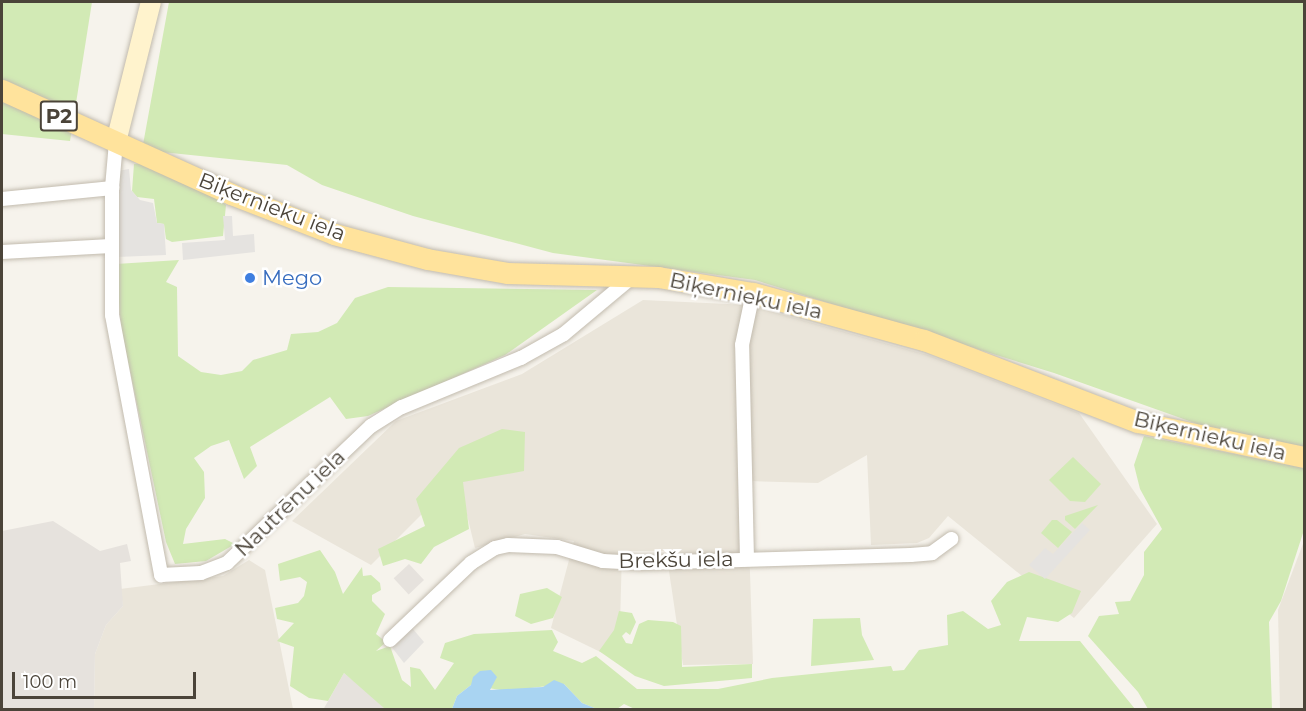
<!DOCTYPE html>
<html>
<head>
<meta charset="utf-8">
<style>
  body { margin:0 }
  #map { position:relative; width:1306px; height:711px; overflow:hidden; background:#f6f3ec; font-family:Montserrat,sans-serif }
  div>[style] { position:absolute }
  .residential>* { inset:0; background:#eae5da }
  .industrial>* { inset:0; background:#e6e2dd; transform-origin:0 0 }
  .green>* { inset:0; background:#d2eab5 }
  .parking>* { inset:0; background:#e5e3e0 }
  .water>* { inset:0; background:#a9d4f2 }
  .roads { filter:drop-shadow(0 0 2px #c2bbae) drop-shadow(0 0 2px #c2bbae) }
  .minor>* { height:14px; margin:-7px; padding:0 7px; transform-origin:7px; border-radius:7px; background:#fff }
  .secondary>* { height:20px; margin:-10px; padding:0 10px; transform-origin:10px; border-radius:10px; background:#fff3cd }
  .primary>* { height:21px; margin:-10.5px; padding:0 10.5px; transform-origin:10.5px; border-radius:10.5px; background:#ffe39c }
  .dots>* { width:16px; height:16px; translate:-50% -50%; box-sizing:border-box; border:3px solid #fff; border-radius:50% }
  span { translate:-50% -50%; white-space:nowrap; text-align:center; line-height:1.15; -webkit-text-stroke:5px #fff; paint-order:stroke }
  .shield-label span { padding:2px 4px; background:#fff; border:2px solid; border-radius:4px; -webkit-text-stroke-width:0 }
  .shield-label { font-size:20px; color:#4b4439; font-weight:700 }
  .street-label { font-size:21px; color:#4b4439 }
  .shop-label { font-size:21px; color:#366cbe }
  .left { translate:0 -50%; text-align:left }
  .frame { position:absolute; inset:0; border:3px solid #4b4439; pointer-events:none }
  .scale { position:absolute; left:12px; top:672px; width:184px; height:27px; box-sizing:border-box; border:3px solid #4b4439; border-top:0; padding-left:8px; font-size:18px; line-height:21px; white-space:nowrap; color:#4b4439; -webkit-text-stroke:4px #fff; paint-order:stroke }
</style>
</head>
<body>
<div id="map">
  <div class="residential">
    <div style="clip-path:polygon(643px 300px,748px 305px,928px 355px,1079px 413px,1157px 524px,1074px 618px,948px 516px,929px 538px,917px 543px,871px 545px,867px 455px,818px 483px,747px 481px,753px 664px,683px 665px,666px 551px,622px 551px,619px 661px,551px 628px,574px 541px,525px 534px,475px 548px,458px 478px,371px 565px,292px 521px,396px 421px,522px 374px)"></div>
    <div style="clip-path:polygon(1304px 541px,1304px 709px,1280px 709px,1278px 610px)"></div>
    <div style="clip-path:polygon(249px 560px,265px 570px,293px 709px,94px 710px,95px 654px,106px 625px,123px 606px,120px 589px,223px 576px)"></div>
  </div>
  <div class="industrial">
    <div style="clip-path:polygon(53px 521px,100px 551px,127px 544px,131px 561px,120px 563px,123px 606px,106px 625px,95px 654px,94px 709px,2px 709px,2px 531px)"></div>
    <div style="left:409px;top:564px;width:22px;height:21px;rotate:47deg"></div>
    <div style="clip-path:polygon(344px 673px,372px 696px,385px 709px,323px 710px)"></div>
  </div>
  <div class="green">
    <div style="clip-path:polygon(2px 2px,92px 2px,70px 141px,2px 134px)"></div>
    <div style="clip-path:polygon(169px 2px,1304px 2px,1304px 452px,1237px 438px,1054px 373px,755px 280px,553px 253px,413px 216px,322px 185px,287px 165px,142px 150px)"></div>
    <div style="clip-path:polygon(134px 164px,145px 164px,219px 199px,226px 205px,223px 236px,172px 242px,166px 239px,164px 224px,157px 223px,154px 199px,137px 197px,132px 191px)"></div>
    <div style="clip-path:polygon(179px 260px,166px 282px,177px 287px,178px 356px,201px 372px,221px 375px,242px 371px,253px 360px,287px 350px,291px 334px,318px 332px,337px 323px,355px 298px,388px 287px,597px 290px,505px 355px,368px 416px,346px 419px,330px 397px,250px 447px,257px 466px,244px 479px,229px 440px,211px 446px,194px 458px,204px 472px,205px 498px,186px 529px,183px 544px,225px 539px,235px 544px,206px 561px,175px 564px,166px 542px,121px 328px,116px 264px)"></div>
    <div style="clip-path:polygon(502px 429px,525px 432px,524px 471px,463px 482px,469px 529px,434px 547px,421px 564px,405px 559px,383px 566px,378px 549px,425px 526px,416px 499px,459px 448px)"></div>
    <div style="clip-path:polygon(1144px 436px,1304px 468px,1304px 530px,1281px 601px,1269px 622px,1272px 709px,1148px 709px,1138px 692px,1088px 636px,1099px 616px,1119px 614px,1115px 602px,1130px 601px,1144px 575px,1144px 552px,1162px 529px,1140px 489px,1134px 465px)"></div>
    <div style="clip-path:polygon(1073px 457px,1101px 484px,1085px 502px,1070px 501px,1049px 480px)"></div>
    <div style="clip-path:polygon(1098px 505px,1075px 529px,1065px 520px,1065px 516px)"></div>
    <div style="clip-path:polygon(1052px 520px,1057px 520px,1072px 532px,1058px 548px,1041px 533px)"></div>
    <div style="clip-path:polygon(320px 550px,335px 572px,343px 594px,362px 567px,363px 576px,371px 575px,380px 583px,381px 590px,372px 595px,372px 601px,385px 614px,376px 634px,386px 642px,376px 651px,390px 646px,402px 680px,411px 687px,410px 667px,420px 669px,435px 690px,454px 663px,440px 658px,445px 643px,474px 634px,552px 630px,558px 642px,553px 651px,582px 663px,596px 656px,637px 689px,718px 689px,772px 678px,891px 666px,893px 671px,904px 670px,919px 650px,948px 645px,947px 615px,963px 611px,988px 629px,1001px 625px,991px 601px,1007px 582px,1029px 572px,1081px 591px,1072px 613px,1058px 622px,1027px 617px,1019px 641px,1080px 641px,1135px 709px,637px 710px,624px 704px,617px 709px,597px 709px,582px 703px,564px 684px,506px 691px,471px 685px,457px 696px,452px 709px,385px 709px,344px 673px,328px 701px,309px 698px,290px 686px,294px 647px,277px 641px,294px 623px,277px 619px,275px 608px,298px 603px,304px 596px,307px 582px,300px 577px,280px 581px,278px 564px)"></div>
    <div style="clip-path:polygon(547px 588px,562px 597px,553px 618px,531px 624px,515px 616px,520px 594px)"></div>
    <div style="clip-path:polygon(619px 611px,632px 613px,636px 622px,630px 635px,626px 632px,622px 636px,626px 643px,632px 644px,639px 624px,648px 620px,673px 622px,681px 626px,682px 667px,752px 664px,752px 678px,664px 686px,635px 676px,599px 651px,614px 630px)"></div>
    <div style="clip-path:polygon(860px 618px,862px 635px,874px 660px,811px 666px,813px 619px)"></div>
  </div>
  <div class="parking">
    <div style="clip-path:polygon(129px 169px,131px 190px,140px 200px,153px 203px,157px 223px,164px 224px,166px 255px,117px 257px,117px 171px)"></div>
    <div style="clip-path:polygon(223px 216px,232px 216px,233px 236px,254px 234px,255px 252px,183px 260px,182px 243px,225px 240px)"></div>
    <div style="clip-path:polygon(1082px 523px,1090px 530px,1045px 579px,1029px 565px,1045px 548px,1053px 554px)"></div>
    <div style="clip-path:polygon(407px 622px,424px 642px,404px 663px,387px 641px)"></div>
  </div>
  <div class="water">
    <div style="clip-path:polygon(491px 670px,497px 677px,490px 690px,543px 687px,554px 680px,564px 684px,582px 703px,597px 709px,452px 709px,457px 696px,471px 685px,473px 677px,480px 671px)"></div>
  </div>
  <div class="roads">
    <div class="minor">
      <div style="left:116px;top:142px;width:46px;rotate:95deg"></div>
      <div style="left:112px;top:188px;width:127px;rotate:90deg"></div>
      <div style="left:112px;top:315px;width:265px;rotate:79.3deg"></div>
      <div style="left:161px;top:575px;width:40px;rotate:-2.9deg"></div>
      <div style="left:201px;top:573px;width:28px;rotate:-21deg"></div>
      <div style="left:227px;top:563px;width:199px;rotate:-43.6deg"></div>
      <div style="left:371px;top:426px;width:36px;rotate:-32deg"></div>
      <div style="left:402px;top:407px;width:129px;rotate:-22.4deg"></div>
      <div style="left:521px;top:358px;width:49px;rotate:-29.2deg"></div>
      <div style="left:564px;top:334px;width:87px;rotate:-39.9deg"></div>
      <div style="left:2px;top:199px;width:111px;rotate:-5.7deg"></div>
      <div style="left:2px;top:252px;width:109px;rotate:-3.2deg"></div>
      <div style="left:747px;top:559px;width:214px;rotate:-91.3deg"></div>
      <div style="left:742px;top:345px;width:53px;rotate:-78.1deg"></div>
      <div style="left:390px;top:640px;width:112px;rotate:-43.5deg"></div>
      <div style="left:471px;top:563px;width:28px;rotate:-32deg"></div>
      <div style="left:495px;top:548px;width:13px;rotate:-13deg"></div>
      <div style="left:508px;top:545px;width:49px;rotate:2.3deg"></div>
      <div style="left:557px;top:547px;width:48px;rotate:16.9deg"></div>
      <div style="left:603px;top:561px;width:37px;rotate:3deg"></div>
      <div style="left:640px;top:563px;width:271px;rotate:-1.7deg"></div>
      <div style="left:911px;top:555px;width:21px;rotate:-5deg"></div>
      <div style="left:932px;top:553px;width:24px;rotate:-36deg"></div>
    </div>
    <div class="secondary">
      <div style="left:116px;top:142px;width:144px;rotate:-76deg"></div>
    </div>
    <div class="primary">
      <div style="left:2px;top:90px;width:252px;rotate:24.4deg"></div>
      <div style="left:231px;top:194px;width:110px;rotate:21.2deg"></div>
      <div style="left:334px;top:234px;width:96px;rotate:15deg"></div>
      <div style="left:427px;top:259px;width:81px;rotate:9.9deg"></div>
      <div style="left:507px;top:273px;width:151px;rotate:1.5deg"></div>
      <div style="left:658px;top:277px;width:96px;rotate:9.6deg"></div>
      <div style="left:753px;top:293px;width:177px;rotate:15.4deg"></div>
      <div style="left:924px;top:340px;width:229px;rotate:21deg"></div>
      <div style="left:1138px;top:422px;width:170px;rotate:11.9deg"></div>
    </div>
  </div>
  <div class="dots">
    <div style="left:250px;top:278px;background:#3f7fe0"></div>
  </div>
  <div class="shield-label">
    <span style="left:59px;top:116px">P2</span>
  </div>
  <div class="street-label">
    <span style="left:272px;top:207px;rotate:21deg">Biķernieku iela</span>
    <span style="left:746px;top:296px;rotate:12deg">Biķernieku iela</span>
    <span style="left:1210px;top:436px;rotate:13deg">Biķernieku iela</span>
    <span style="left:290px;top:503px;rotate:-44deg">Nautrēnu iela</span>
    <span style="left:676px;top:560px;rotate:-1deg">Brekšu iela</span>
  </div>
  <div class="shop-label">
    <span class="left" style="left:262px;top:278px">Mego</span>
  </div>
  <div class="frame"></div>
  <div class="scale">100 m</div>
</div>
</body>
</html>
